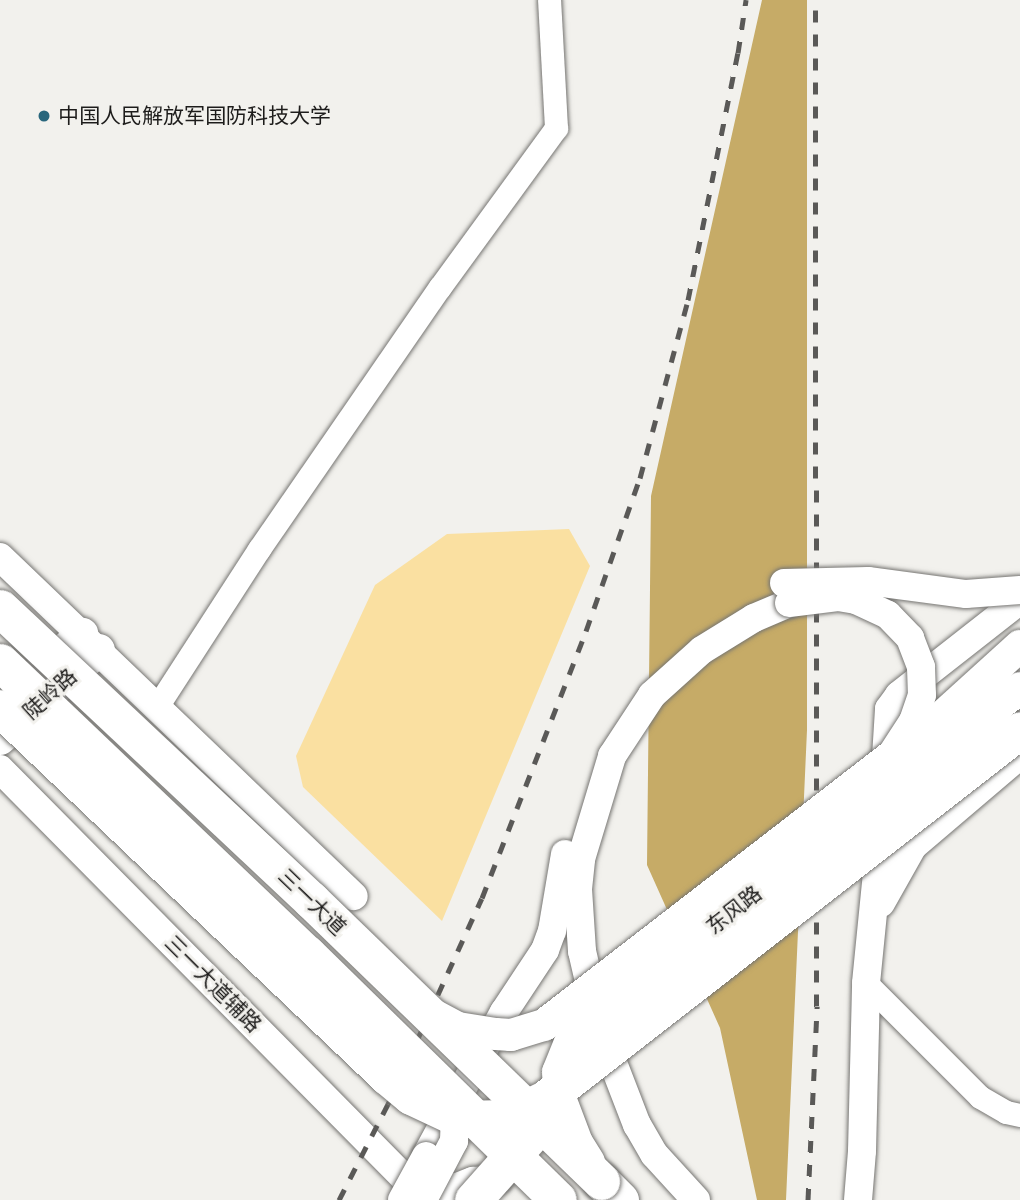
<!DOCTYPE html>
<html>
<head>
<meta charset="utf-8">
<style>
  body { margin:0 }
  #map { position:relative; width:1020px; height:1200px; overflow:hidden; background:#f2f1ed; font-family:"Work Sans","Noto Sans SC",sans-serif }
  div>[style] { position:absolute }
  .green>* { inset:0; background:#fae0a1 }
  .forest>* { inset:0; background:#c6ab67 }
  .roads { filter:drop-shadow(0 0 2px #767572) drop-shadow(0 0 2px #767572) }
  .minor>* { height:23px; margin:-11.5px; padding:0 11.5px; transform-origin:11.5px; border-radius:11.5px; background:#fff }
  .tertiary>* { height:28px; margin:-14px; padding:0 14px; transform-origin:14px; border-radius:14px; background:#fff }
  .secondary>* { height:32px; margin:-16px; padding:0 16px; transform-origin:16px; border-radius:16px; background:#fff }
  .trunk>* { height:37px; margin:-18.5px; padding:0 18.5px; transform-origin:18.5px; border-radius:18.5px; background:#fff }
  .rail>* { height:5px; margin-top:-2.5px; transform-origin:0; background:repeating-linear-gradient(90deg,#5a5957 0 12px,transparent 0 24px) }
  .bridges { filter:drop-shadow(0 0 2px #767572) drop-shadow(0 0 2px #767572) }
  .tertiary-bridge>* { height:28px; margin:-14px; padding:0 14px; transform-origin:14px; border-radius:14px; background:#fff }
  .secondary-bridge>* { height:32px; margin:-16px; padding:0 16px; transform-origin:16px; border-radius:16px; background:#fff }
  .trunk-bridge>* { height:37px; margin:-18.5px; padding:0 18.5px; transform-origin:18.5px; border-radius:18.5px; background:#fff }
  .dots>* { width:19px; height:19px; translate:-50% -50%; box-sizing:border-box; border:4px solid #f2f1ed; border-radius:50% }
  span { translate:-50% -50%; white-space:nowrap; text-align:center; line-height:1.15; -webkit-text-stroke:6px #f2f1ed; paint-order:stroke }
  .poi-label { font-size:21px; color:#1d1c1b }
  .left { translate:0 -50%; text-align:left }
  .street-label { font-size:21px; color:#1d1c1b }
</style>
</head>
<body>
<div id="map">
  <div class="green">
    <div style="clip-path:polygon(569px 529px,590px 566px,442px 921px,303px 787px,296px 756px,375px 585px,447px 534px)"></div>
  </div>
  <div class="forest">
    <div style="clip-path:polygon(762px 0,807px 0,807px 730px,786px 1200px,757px 1200px,720px 1028px,647px 865px,651px 496px)"></div>
  </div>
  <div class="roads">
    <div class="minor">
      <div style="left:158px;top:705px;width:186px;rotate:-57.1deg"></div>
      <div style="left:259px;top:549px;width:318px;rotate:-55.4deg"></div>
      <div style="left:440px;top:287px;width:197px;rotate:-53.9deg"></div>
      <div style="left:556px;top:128px;width:128px;rotate:-93.1deg"></div>
      <div style="left:866px;top:983px;width:161px;rotate:45deg"></div>
      <div style="left:980px;top:1097px;width:30px;rotate:30deg"></div>
      <div style="left:1006px;top:1112px;width:14px;rotate:12deg"></div>
    </div>
    <div class="tertiary">
      <div style="left:0;top:557px;width:490px;rotate:43.8deg"></div>
      <div style="left:0;top:769px;width:606px;rotate:45.33deg"></div>
      <div style="left:885px;top:773px;width:64px;rotate:-86.4deg"></div>
      <div style="left:889px;top:709px;width:17px;rotate:-54deg"></div>
      <div style="left:899px;top:695px;width:154px;rotate:-38.1deg"></div>
      <div style="left:881px;top:903px;width:65px;rotate:-60.7deg"></div>
      <div style="left:913px;top:846px;width:140px;rotate:-40.4deg"></div>
      <div style="left:426px;top:1156px;width:164px;rotate:-61.6deg"></div>
      <div style="left:504px;top:1012px;width:74px;rotate:-56.5deg"></div>
      <div style="left:545px;top:950px;width:20px;rotate:-70deg"></div>
      <div style="left:552px;top:931px;width:78px;rotate:-80.4deg"></div>
      <div style="left:441px;top:1200px;width:21px;rotate:-39deg"></div>
      <div style="left:457px;top:1187px;width:17px;rotate:-21deg"></div>
      <div style="left:473px;top:1181px;width:26px;rotate:-4deg"></div>
      <div style="left:696px;top:1200px;width:62px;rotate:-132.4deg"></div>
      <div style="left:654px;top:1154px;width:34px;rotate:-120deg"></div>
      <div style="left:637px;top:1125px;width:103px;rotate:-111.1deg"></div>
      <div style="left:600px;top:1029px;width:80px;rotate:-103deg"></div>
      <div style="left:582px;top:951px;width:62px;rotate:-93.7deg"></div>
      <div style="left:578px;top:889px;width:30px;rotate:-84deg"></div>
      <div style="left:581px;top:859px;width:108px;rotate:-73.2deg"></div>
      <div style="left:612px;top:756px;width:73px;rotate:-56.7deg"></div>
      <div style="left:652px;top:695px;width:67px;rotate:-42deg"></div>
      <div style="left:702px;top:650px;width:61px;rotate:-31.6deg"></div>
      <div style="left:754px;top:618px;width:38px;rotate:-23deg"></div>
      <div style="left:858px;top:1200px;width:49px;rotate:-85.3deg"></div>
      <div style="left:862px;top:1151px;width:168px;rotate:-88.6deg"></div>
      <div style="left:866px;top:983px;width:160px;rotate:-84.3deg"></div>
    </div>
    <div class="secondary">
      <div style="left:7px;top:701px;width:101px;rotate:-41.8deg"></div>
      <div style="left:0;top:739px;width:133px;rotate:-42deg"></div>
    </div>
    <div class="trunk">
      <div style="left:601px;top:1181px;width:27px;rotate:45deg"></div>
    </div>
  </div>
  <div class="rail">
    <div style="left:339px;top:1200px;width:108px;rotate:-63deg"></div>
    <div style="left:388px;top:1104px;width:226px;rotate:-65.5deg"></div>
    <div style="left:482px;top:898px;width:287px;rotate:-68.7deg"></div>
    <div style="left:586px;top:631px;width:162px;rotate:-70.6deg"></div>
    <div style="left:640px;top:478px;width:184px;rotate:-74.9deg"></div>
    <div style="left:688px;top:300px;width:252px;rotate:-78.6deg"></div>
    <div style="left:738px;top:53px;width:54px;rotate:-81.4deg"></div>
    <div style="left:808px;top:1200px;width:194px;rotate:-87.3deg"></div>
    <div style="left:817px;top:1006px;width:1006px;rotate:-90.11deg"></div>
  </div>
  <div class="bridges">
    <div class="tertiary-bridge">
      <div style="left:784px;top:583px;width:84px;rotate:-1.4deg"></div>
      <div style="left:868px;top:581px;width:99px;rotate:7.6deg"></div>
      <div style="left:966px;top:594px;width:54px;rotate:-4.2deg"></div>
      <div style="left:789px;top:603px;width:49px;rotate:-7deg"></div>
      <div style="left:838px;top:597px;width:18px;rotate:9deg"></div>
      <div style="left:856px;top:600px;width:35px;rotate:25deg"></div>
      <div style="left:888px;top:615px;width:32px;rotate:46deg"></div>
      <div style="left:910px;top:638px;width:31px;rotate:69deg"></div>
      <div style="left:921px;top:667px;width:28px;rotate:88deg"></div>
      <div style="left:922px;top:695px;width:28px;rotate:109deg"></div>
      <div style="left:913px;top:721px;width:37px;rotate:123deg"></div>
      <div style="left:402px;top:1200px;width:50px;rotate:-61.4deg"></div>
      <div style="left:423px;top:1200px;width:67px;rotate:-62.3deg"></div>
      <div style="left:454px;top:1141px;width:30px;rotate:-88deg"></div>
      <div style="left:455px;top:1111px;width:12px;rotate:-121deg"></div>
    </div>
    <div class="secondary-bridge">
      <div style="left:435px;top:1016px;width:26px;rotate:28deg"></div>
      <div style="left:458px;top:1028px;width:38px;rotate:9deg"></div>
      <div style="left:496px;top:1034px;width:15px;rotate:4deg"></div>
      <div style="left:511px;top:1035px;width:34px;rotate:-17deg"></div>
      <div style="left:544px;top:1025px;width:494px;rotate:-37.7deg"></div>
      <div style="left:935px;top:723px;width:115px;rotate:-42.2deg"></div>
      <div style="left:589px;top:1162px;width:22px;rotate:-122deg"></div>
      <div style="left:577px;top:1143px;width:51px;rotate:-110.6deg"></div>
      <div style="left:559px;top:1095px;width:23px;rotate:-92deg"></div>
      <div style="left:558px;top:1072px;width:31px;rotate:-68deg"></div>
      <div style="left:570px;top:1043px;width:573px;rotate:-38.27deg"></div>
    </div>
    <div class="trunk-bridge">
      <div style="left:0;top:608px;width:427px;rotate:43.2deg"></div>
      <div style="left:311px;top:900px;width:404px;rotate:44.1deg"></div>
      <div style="left:0;top:662px;width:424px;rotate:43.6deg"></div>
      <div style="left:307px;top:954px;width:351px;rotate:44.4deg"></div>
      <div style="left:0;top:708px;width:534px;rotate:43.56deg"></div>
      <div style="left:387px;top:1076px;width:31px;rotate:40deg"></div>
      <div style="left:411px;top:1096px;width:54px;rotate:25.1deg"></div>
      <div style="left:460px;top:1119px;width:46px;rotate:-1.2deg"></div>
      <div style="left:506px;top:1118px;width:43px;rotate:-26deg"></div>
      <div style="left:545px;top:1099px;width:601px;rotate:-37.84deg"></div>
      <div style="left:473px;top:1200px;width:83px;rotate:-48.4deg"></div>
    </div>
  </div>
  <div class="dots">
    <div style="left:44px;top:116px;background:#28667c"></div>
  </div>
  <div class="poi-label">
    <span class="left" style="left:58px;top:116px">中国人民解放军国防科技大学</span>
  </div>
  <div class="street-label">
    <span style="left:50px;top:694px;rotate:-42deg">陡岭路</span>
    <span style="left:312px;top:902px;rotate:44deg">三一大道</span>
    <span style="left:734px;top:910px;rotate:-38deg">东风路</span>
    <span style="left:213px;top:984px;rotate:45deg">三一大道辅路</span>
  </div>
</div>
</body>
</html>
